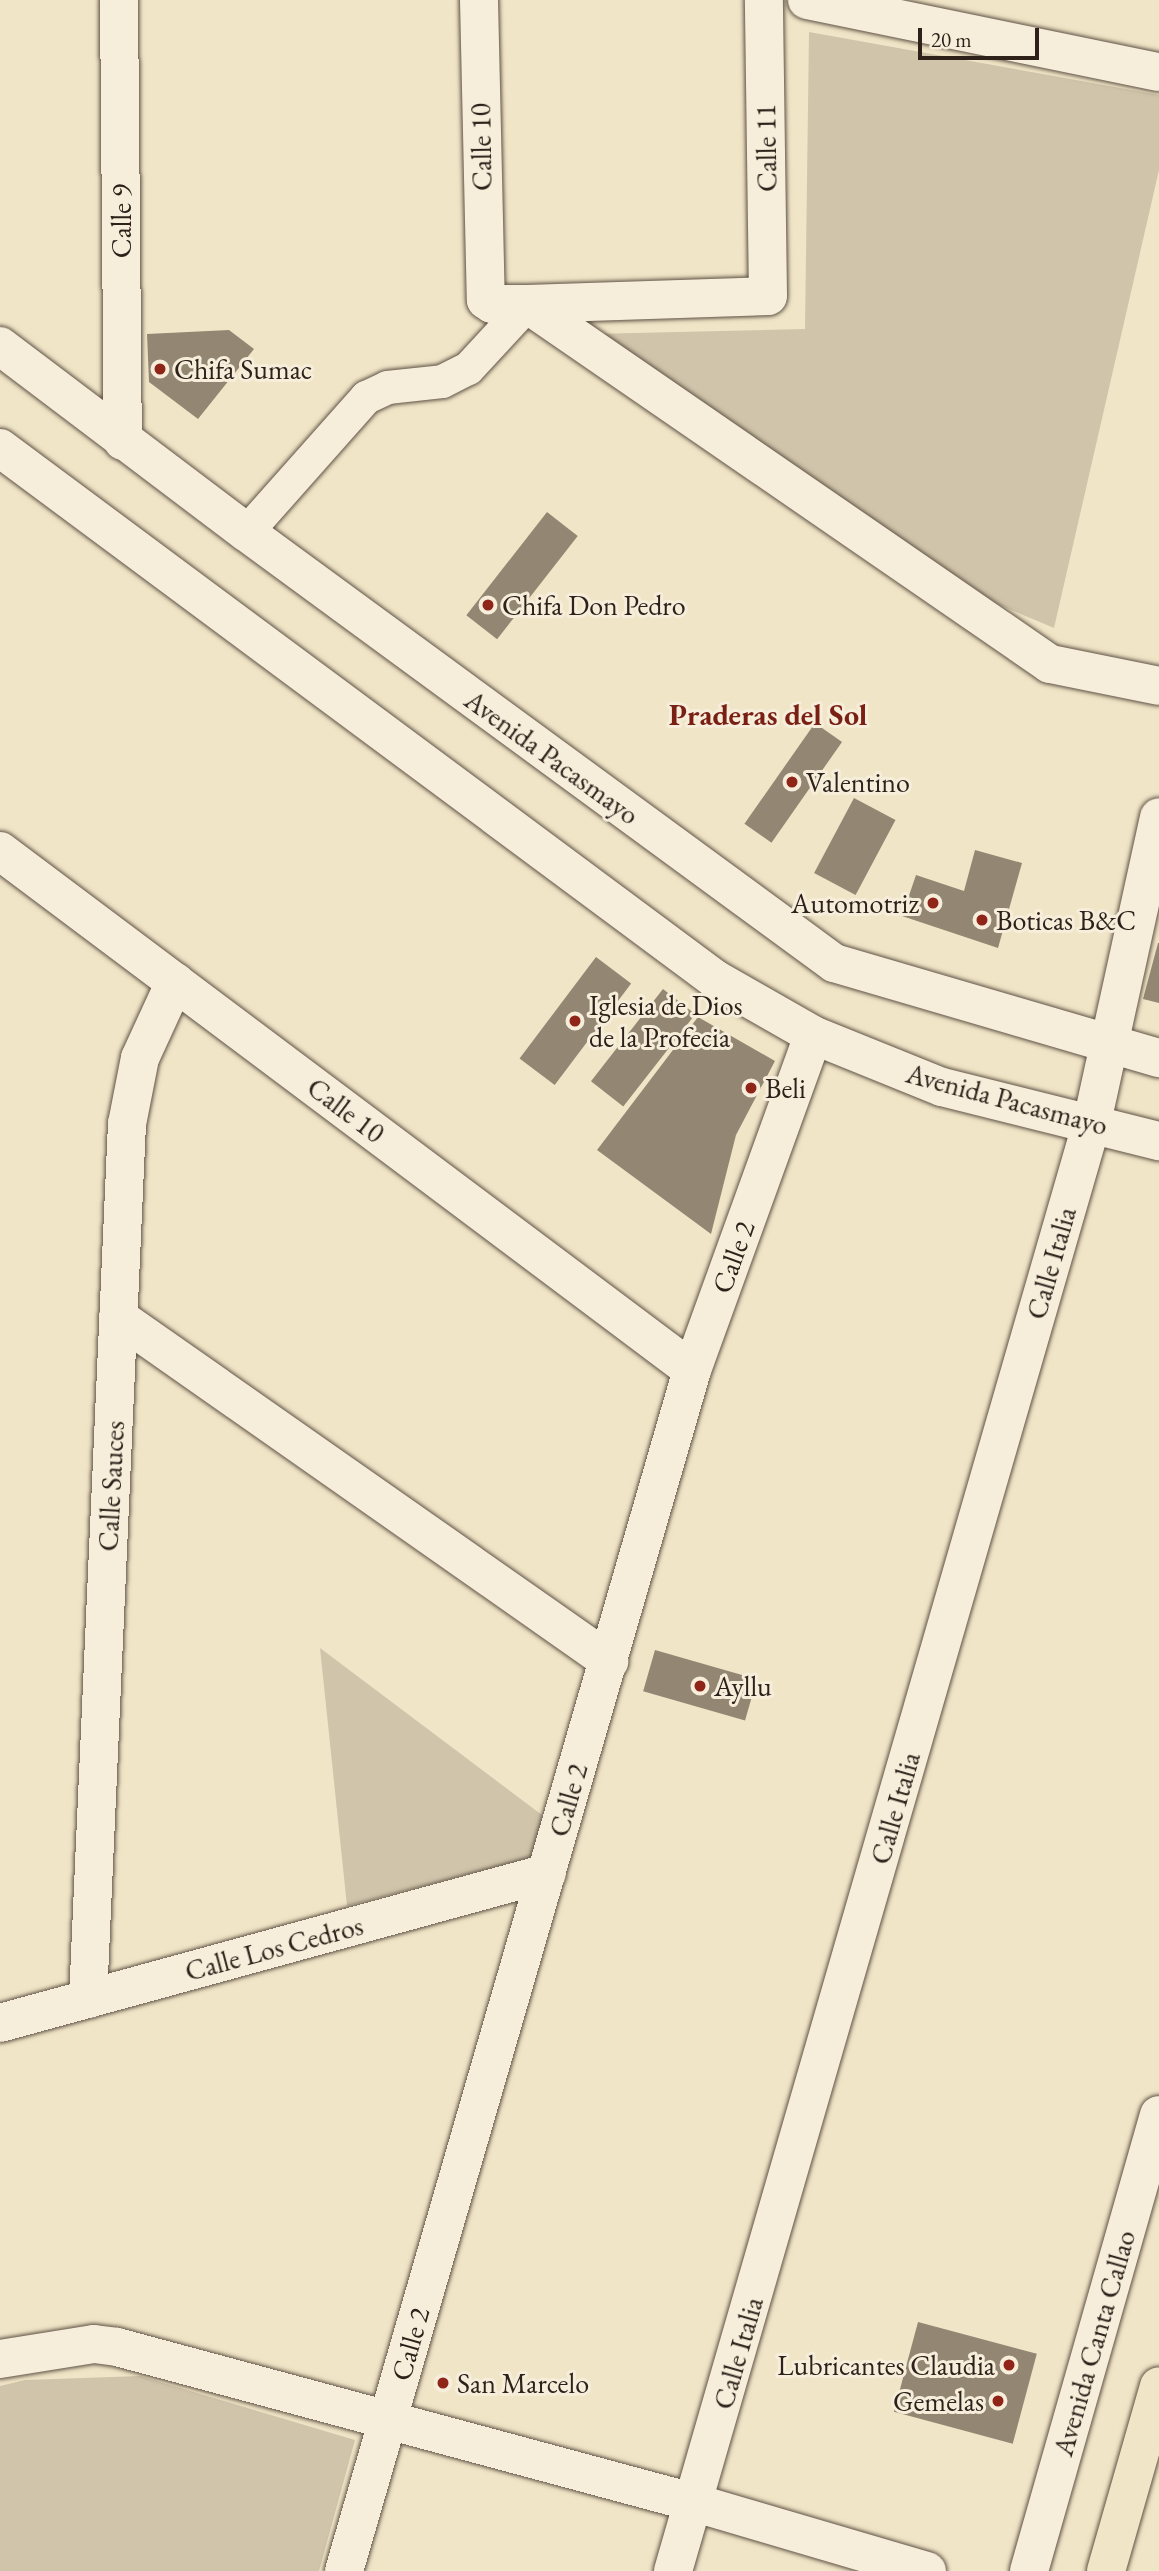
<!DOCTYPE html>
<html>
<head>
<meta charset="utf-8">
<style>
  body { margin:0 }
  #map { position:relative; width:1159px; height:2571px; overflow:hidden; background:#f1e5c7; font-family:"EB Garamond",serif }
  div>[style] { position:absolute }
  .green>* { inset:0; background:#d0c4aa }
  .building>* { inset:0; background:#938774; transform-origin:0 0 }
  .roads { filter:drop-shadow(0 0 2px #5f5245) drop-shadow(0 0 2px #5f5245) }
  .pedestrian>* { height:33px; margin:-16.5px; padding:0 16.5px; transform-origin:16.5px; border-radius:16.5px; background:#f6eedb }
  .minor>* { height:38px; margin:-19px; padding:0 19px; transform-origin:19px; border-radius:19px; background:#f6eedb }
  .secondary>* { height:38px; margin:-19px; padding:0 19px; transform-origin:19px; border-radius:19px; background:#f6eedb }
  .trunk>* { height:38px; margin:-19px; padding:0 19px; transform-origin:19px; border-radius:19px; background:#f1e5c7 }
  .dots>* { width:19px; height:19px; translate:-50% -50%; box-sizing:border-box; border:4px solid #f6eedb; border-radius:50% }
  span { translate:-50% -50%; white-space:nowrap; text-align:center; line-height:1.15; -webkit-text-stroke:6px #f6eedb; paint-order:stroke }
  .street-label { font-size:28px; color:#2e211a }
  .poi-label { font-size:28px; color:#2e211a }
  .left { translate:0 -50%; text-align:left }
  .right { translate:-100% -50%; text-align:right }
  .neighbourhood-label { font-size:30px; color:#7a1f14; font-weight:700 }
  .scale { position:absolute; left:918px; top:28px; width:121px; height:32px; box-sizing:border-box; border:4px solid #2e211a; border-top:0; padding-left:9px; font-size:21px; line-height:24px; white-space:nowrap; color:#2e211a; -webkit-text-stroke:5px #f6eedb; paint-order:stroke }
</style>
</head>
<body>
<div id="map">
  <div class="green">
    <div style="clip-path:polygon(809px 32px,1159px 95px,1159px 170px,1054px 628px,985px 599px,592px 334px,805px 329px)"></div>
    <div style="clip-path:polygon(320px 1648px,542px 1815px,536px 1856px,347px 1906px)"></div>
    <div style="clip-path:polygon(140px 2376px,355px 2440px,319px 2571px,0 2571px,0 2386px,25px 2380px)"></div>
  </div>
  <div class="building">
    <div style="clip-path:polygon(229px 330px,254px 349px,198px 419px,149px 382px,147px 334px)"></div>
    <div style="left:547px;top:512px;width:39px;height:131px;rotate:38deg"></div>
    <div style="left:815px;top:723px;width:33px;height:123px;rotate:35deg"></div>
    <div style="left:854px;top:798px;width:47px;height:85px;rotate:28deg"></div>
    <div style="clip-path:polygon(975px 850px,1022px 863px,998px 948px,902px 916px,916px 875px,964px 891px)"></div>
    <div style="clip-path:polygon(1158px 943px,1159px 943px,1159px 1003px,1143px 999px)"></div>
    <div style="left:596px;top:957px;width:44px;height:127px;rotate:37deg"></div>
    <div style="left:663px;top:989px;width:41px;height:117px;rotate:38deg"></div>
    <div style="clip-path:polygon(698px 1017px,775px 1061px,736px 1135px,711px 1234px,597px 1150px)"></div>
    <div style="left:655px;top:1650px;width:106px;height:43px;rotate:16deg"></div>
    <div style="left:918px;top:2322px;width:123px;height:93px;rotate:15deg"></div>
  </div>
  <div class="roads">
    <div class="pedestrian">
      <div style="left:246px;top:532px;width:181px;rotate:-48.4deg"></div>
      <div style="left:366px;top:397px;width:23px;rotate:-25deg"></div>
      <div style="left:387px;top:387px;width:55px;rotate:-6.2deg"></div>
      <div style="left:442px;top:381px;width:29px;rotate:-27deg"></div>
      <div style="left:468px;top:368px;width:87px;rotate:-47.3deg"></div>
    </div>
    <div class="minor">
      <div style="left:119px;top:0;width:441px;rotate:89.5deg"></div>
      <div style="left:479px;top:0;width:300px;rotate:88.7deg"></div>
      <div style="left:486px;top:300px;width:7px;rotate:34deg"></div>
      <div style="left:492px;top:304px;width:35px"></div>
      <div style="left:527px;top:304px;width:635px;rotate:34.54deg"></div>
      <div style="left:1050px;top:664px;width:111px;rotate:11.4deg"></div>
      <div style="left:807px;top:0;width:359px;rotate:11.6deg"></div>
      <div style="left:527px;top:304px;width:241px;rotate:-1.9deg"></div>
      <div style="left:768px;top:296px;width:296px;rotate:-90.8deg"></div>
      <div style="left:0;top:851px;width:865px;rotate:36.87deg"></div>
      <div style="left:118px;top:1317px;width:600px;rotate:35.02deg"></div>
      <div style="left:88px;top:1999px;width:876px;rotate:-87.45deg"></div>
      <div style="left:127px;top:1124px;width:67px;rotate:-78.9deg"></div>
      <div style="left:140px;top:1058px;width:84px;rotate:-65.3deg"></div>
      <div style="left:0;top:2023px;width:567px;rotate:-15.33deg"></div>
      <div style="left:0;top:2359px;width:95px;rotate:-9.1deg"></div>
      <div style="left:94px;top:2344px;width:23px;rotate:7deg"></div>
      <div style="left:117px;top:2347px;width:596px;rotate:15.09deg"></div>
      <div style="left:692px;top:2502px;width:245px;rotate:16.4deg"></div>
      <div style="left:344px;top:2571px;width:1250px;rotate:-73.84deg"></div>
      <div style="left:692px;top:1370px;width:356px;rotate:-70.1deg"></div>
      <div style="left:673px;top:2571px;width:1508px;rotate:-73.87deg"></div>
      <div style="left:1092px;top:1122px;width:312px;rotate:-77.6deg"></div>
    </div>
    <div class="secondary">
      <div style="left:0;top:346px;width:308px;rotate:37.1deg"></div>
      <div style="left:246px;top:532px;width:729px;rotate:36.24deg"></div>
      <div style="left:834px;top:963px;width:339px;rotate:16.3deg"></div>
      <div style="left:0;top:448px;width:891px;rotate:36.6deg"></div>
      <div style="left:715px;top:979px;width:113px;rotate:29.7deg"></div>
      <div style="left:813px;top:1035px;width:139px;rotate:22deg"></div>
      <div style="left:942px;top:1087px;width:224px;rotate:14deg"></div>
      <div style="left:1029px;top:2571px;width:474px;rotate:-74.1deg"></div>
    </div>
    <div class="trunk">
      <div style="left:1106px;top:2571px;width:192px;rotate:-74deg"></div>
    </div>
  </div>
  <div class="dots">
    <div style="left:160px;top:369px;background:#8f2418"></div>
    <div style="left:488px;top:605px;background:#8f2418"></div>
    <div style="left:792px;top:782px;background:#8f2418"></div>
    <div style="left:933px;top:903px;background:#8f2418"></div>
    <div style="left:982px;top:920px;background:#8f2418"></div>
    <div style="left:575px;top:1021px;background:#8f2418"></div>
    <div style="left:751px;top:1088px;background:#8f2418"></div>
    <div style="left:700px;top:1686px;background:#8f2418"></div>
    <div style="left:1009px;top:2365px;background:#8f2418"></div>
    <div style="left:443px;top:2383px;background:#8f2418"></div>
    <div style="left:998px;top:2401px;background:#8f2418"></div>
  </div>
  <div class="street-label">
    <span style="left:481px;top:147px;rotate:-91deg">Calle 10</span>
    <span style="left:766px;top:148px;rotate:-91deg">Calle 11</span>
    <span style="left:121px;top:221px;rotate:-90deg">Calle 9</span>
    <span style="left:552px;top:757px;rotate:36deg">Avenida Pacasmayo</span>
    <span style="left:1007px;top:1099px;rotate:15deg">Avenida Pacasmayo</span>
    <span style="left:346px;top:1110px;rotate:37deg">Calle 10</span>
    <span style="left:733px;top:1257px;rotate:-70deg">Calle 2</span>
    <span style="left:1051px;top:1263px;rotate:-74deg">Calle Italia</span>
    <span style="left:111px;top:1486px;rotate:-87deg">Calle Sauces</span>
    <span style="left:568px;top:1800px;rotate:-74deg">Calle 2</span>
    <span style="left:895px;top:1808px;rotate:-74deg">Calle Italia</span>
    <span style="left:274px;top:1948px;rotate:-15deg">Calle Los Cedros</span>
    <span style="left:1094px;top:2343px;rotate:-74deg">Avenida Canta Callao</span>
    <span style="left:410px;top:2344px;rotate:-74deg">Calle 2</span>
    <span style="left:738px;top:2353px;rotate:-74deg">Calle Italia</span>
  </div>
  <div class="poi-label">
    <span class="left" style="left:174px;top:369px">Chifa Sumac</span>
    <span class="left" style="left:502px;top:605px">Chifa Don Pedro</span>
    <span class="left" style="left:806px;top:782px">Valentino</span>
    <span class="right" style="left:919px;top:903px">Automotriz</span>
    <span class="left" style="left:996px;top:920px">Boticas B&amp;C</span>
    <span class="left" style="left:589px;top:1021px">Iglesia de Dios<br>de la Profecia</span>
    <span class="left" style="left:765px;top:1088px">Beli</span>
    <span class="left" style="left:714px;top:1686px">Ayllu</span>
    <span class="right" style="left:995px;top:2365px">Lubricantes Claudia</span>
    <span class="left" style="left:457px;top:2383px">San Marcelo</span>
    <span class="right" style="left:984px;top:2401px">Gemelas</span>
  </div>
  <div class="neighbourhood-label">
    <span style="left:768px;top:715px">Praderas del Sol</span>
  </div>
  <div class="scale">20 m</div>
</div>
</body>
</html>
